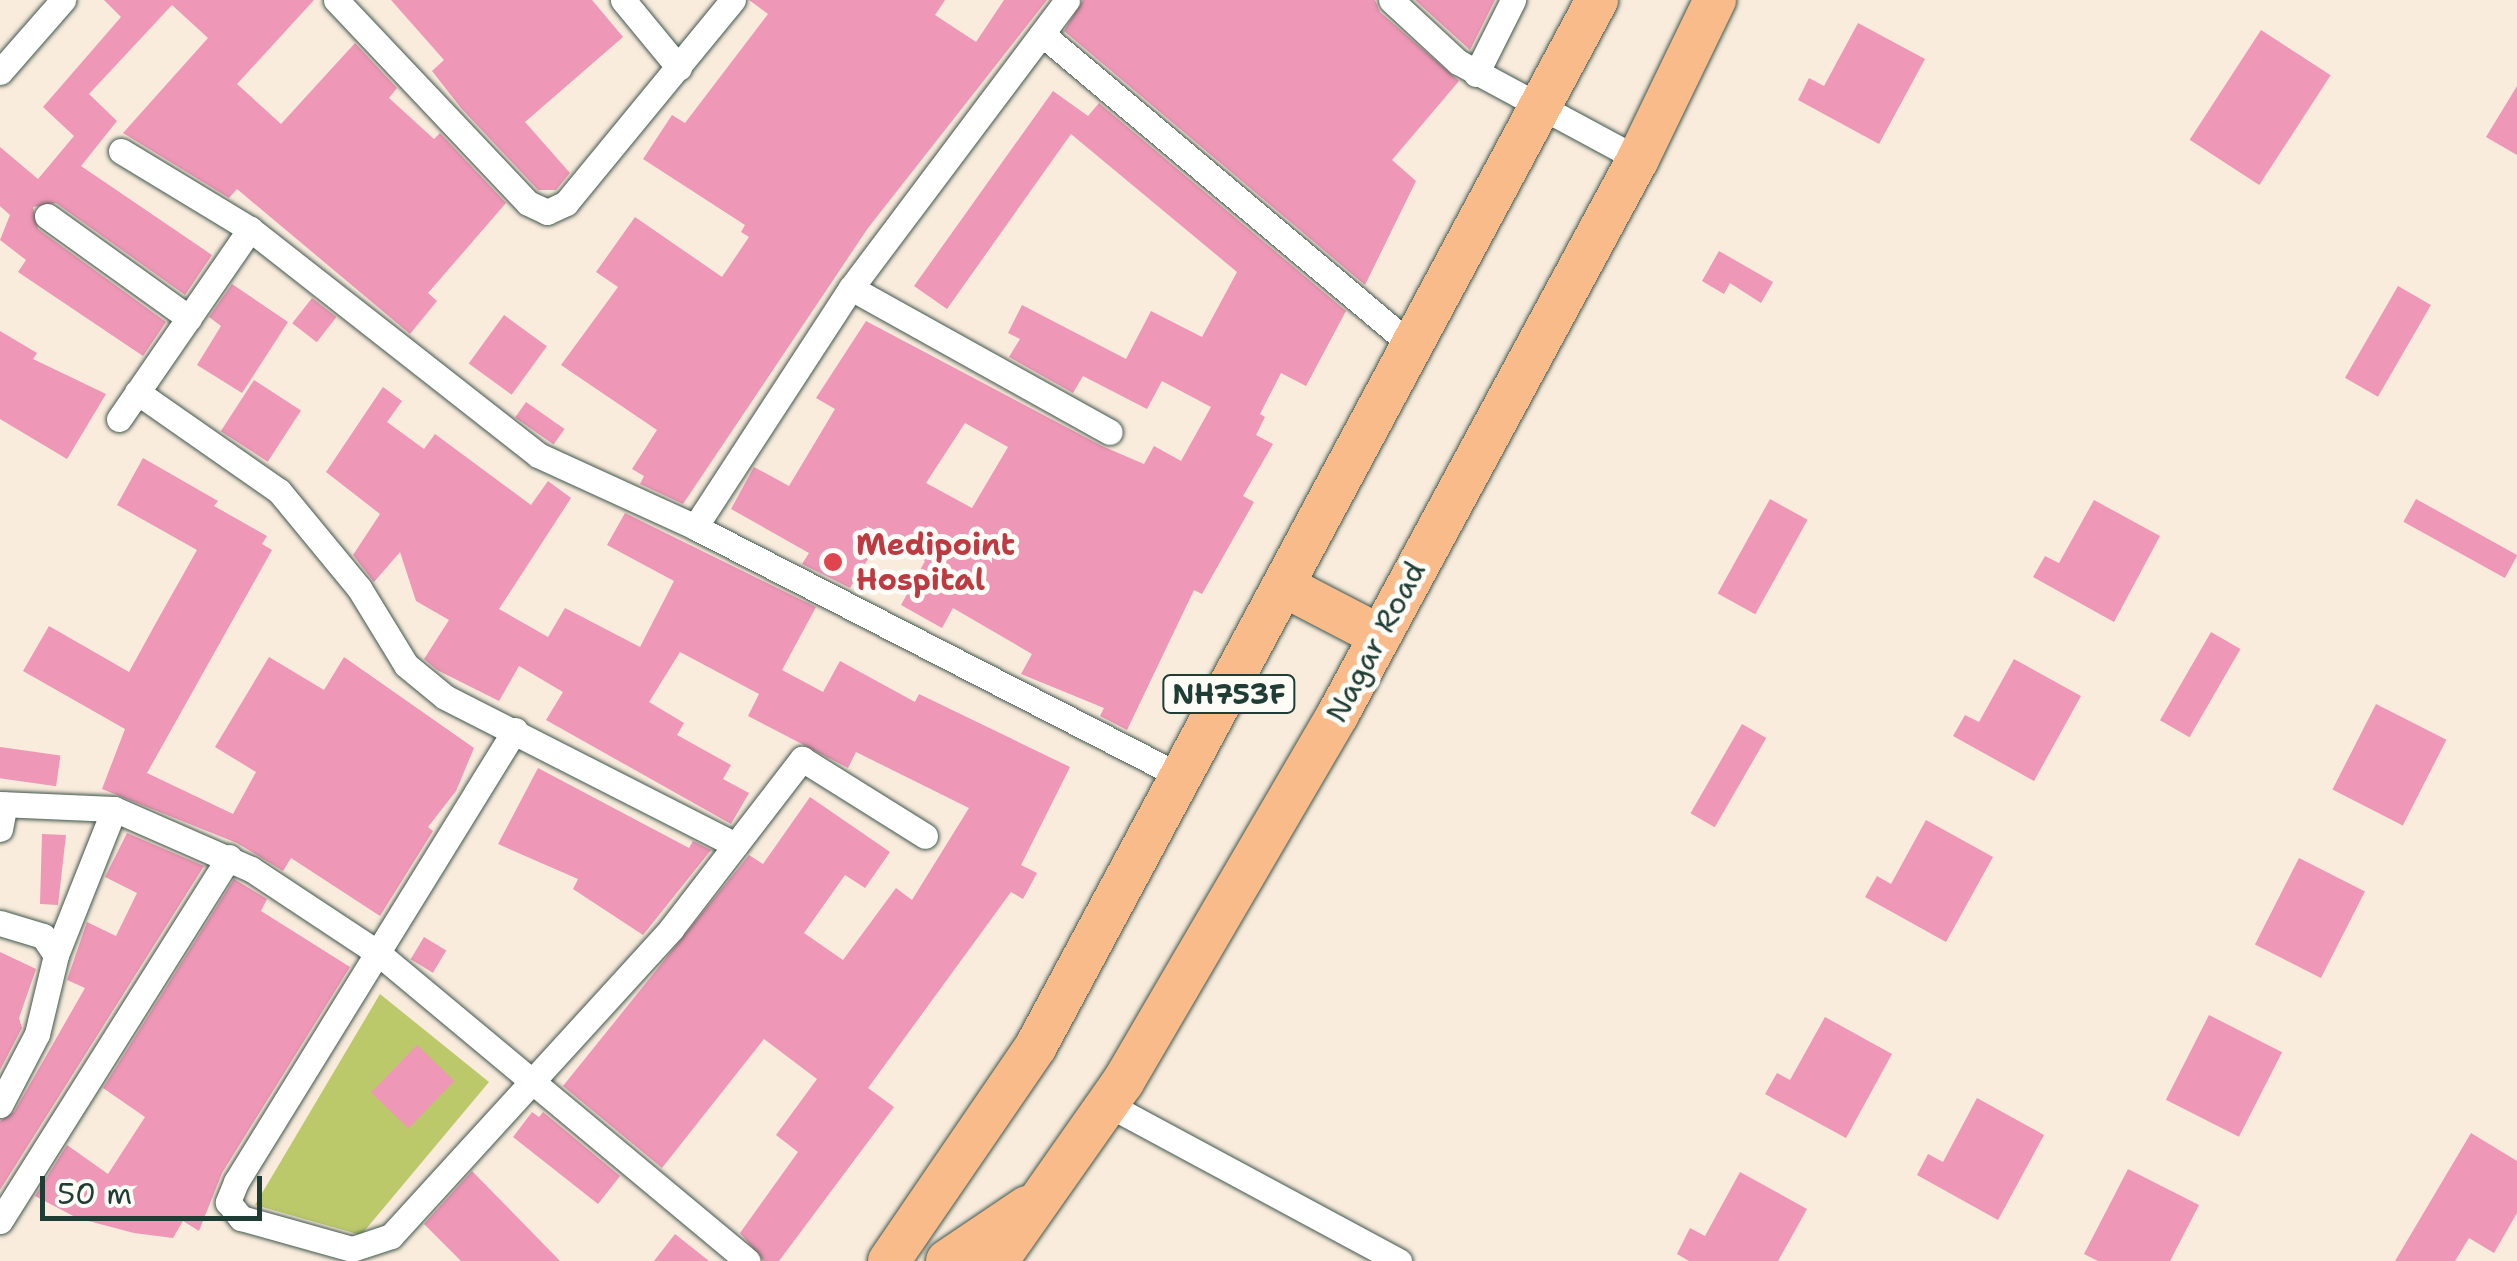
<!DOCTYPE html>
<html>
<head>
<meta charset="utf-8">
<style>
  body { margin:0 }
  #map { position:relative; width:2517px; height:1261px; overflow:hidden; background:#f9ecdc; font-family:"Shantell Sans",sans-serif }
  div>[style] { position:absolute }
  .green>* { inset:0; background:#bbc96b }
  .building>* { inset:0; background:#ee97b6; transform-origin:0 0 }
  .roads { filter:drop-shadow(0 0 2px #40574d) drop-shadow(0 0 2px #40574d) }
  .minor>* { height:25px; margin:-12.5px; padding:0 12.5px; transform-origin:12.5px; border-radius:12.5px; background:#fff }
  .trunk>* { height:42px; margin:-21px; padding:0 21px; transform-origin:21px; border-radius:21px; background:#fabb8b }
  .dots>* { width:28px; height:28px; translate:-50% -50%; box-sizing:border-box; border:5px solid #fdfcf7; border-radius:50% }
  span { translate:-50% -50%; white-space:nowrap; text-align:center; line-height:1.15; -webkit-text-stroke:10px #fdfcf7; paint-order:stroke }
  .shield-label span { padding:2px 8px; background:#fdfcf7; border:2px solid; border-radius:8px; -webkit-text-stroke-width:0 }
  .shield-label { font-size:28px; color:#1f3d34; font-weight:700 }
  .health-label { font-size:30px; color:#be3a42; font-weight:700 }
  .left { translate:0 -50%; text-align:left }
  .street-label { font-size:30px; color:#1f3d34 }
  .scale { position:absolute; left:40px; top:1176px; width:222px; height:45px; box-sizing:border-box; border:5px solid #1f3d34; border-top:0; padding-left:12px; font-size:30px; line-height:35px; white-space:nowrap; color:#1f3d34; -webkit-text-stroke:8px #fdfcf7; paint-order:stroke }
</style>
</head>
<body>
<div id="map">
  <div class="green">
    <div style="clip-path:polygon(380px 994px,489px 1082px,361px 1235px,255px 1205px)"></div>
  </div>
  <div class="building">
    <div style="clip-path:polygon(104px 0,314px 0,237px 84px,281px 124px,355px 43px,397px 88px,389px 98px,434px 139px,440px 133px,506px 203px,428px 293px,437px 301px,410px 334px,237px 189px,229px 198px,123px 133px,208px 38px,172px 5px,89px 94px,117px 121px,81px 166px,212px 255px,185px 295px,56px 203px,33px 207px,38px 229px,166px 322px,143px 356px,18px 272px,26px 260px,0 240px,10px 215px,0 206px,0 147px,38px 179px,74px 136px,43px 107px,121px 17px)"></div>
    <div style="clip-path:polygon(391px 0,592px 0,623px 37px,525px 122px,570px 173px,556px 190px,538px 190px,461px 108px,432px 71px,444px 60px)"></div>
    <div style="clip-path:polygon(749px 0,945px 0,935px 15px,976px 42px,1004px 0,1047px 0,868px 228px,683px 504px,640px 484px,644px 476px,632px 469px,657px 430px,561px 365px,618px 287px,596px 272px,635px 217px,722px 277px,749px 237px,741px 232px,745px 225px,643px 159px,672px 115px,685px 123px,768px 14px)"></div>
    <div style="clip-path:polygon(1083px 0,1375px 0,1380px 12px,1459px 81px,1392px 160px,1416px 181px,1365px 285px,1064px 31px)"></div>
    <div style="clip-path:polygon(1415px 0,1495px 0,1470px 50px)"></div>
    <div style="clip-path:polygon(1858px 23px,1925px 59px,1879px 144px,1798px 100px,1809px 78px,1824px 86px)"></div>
    <div style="left:2261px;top:30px;width:83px;height:131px;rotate:33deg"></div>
    <div style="clip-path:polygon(2517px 86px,2517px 155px,2486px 137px)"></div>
    <div style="clip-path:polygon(evenodd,1053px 91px,1088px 116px,1099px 103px,1346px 311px,1306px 386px,1281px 373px,1260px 414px,1265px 417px,1256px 435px,1273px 444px,1243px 496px,1254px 502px,1202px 594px,1194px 590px,1127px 730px,1100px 716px,1104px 708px,1021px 674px,1032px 654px,953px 608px,942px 628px,901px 605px,925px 561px,883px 535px,850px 588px,802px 564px,809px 553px,731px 509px,754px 467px,789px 486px,835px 409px,816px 398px,866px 321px,1102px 446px,1144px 464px,1154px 446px,1181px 461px,1211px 407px,1162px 381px,1147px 409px,1083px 376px,1073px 393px,1009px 357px,1020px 339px,1008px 333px,1022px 305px,1126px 359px,1151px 311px,1202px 337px,1237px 272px,1071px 134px,947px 309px,914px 286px,1053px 91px,965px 423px,1008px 447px,972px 508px,926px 483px,965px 423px)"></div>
    <div style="clip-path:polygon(1719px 251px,1773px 282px,1761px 303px,1730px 283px,1724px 294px,1702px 281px)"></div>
    <div style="clip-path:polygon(232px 284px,288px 322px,242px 393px,197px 365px,221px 326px,209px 317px)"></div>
    <div style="left:2398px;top:286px;width:38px;height:106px;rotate:30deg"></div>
    <div style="left:312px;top:298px;width:31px;height:32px;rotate:38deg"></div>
    <div style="left:504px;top:315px;width:53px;height:60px;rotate:36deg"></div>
    <div style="clip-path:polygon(0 331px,37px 353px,33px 359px,106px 394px,67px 459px,0 419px)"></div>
    <div style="left:254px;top:380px;width:56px;height:61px;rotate:33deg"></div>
    <div style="clip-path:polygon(383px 387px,402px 401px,387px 422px,424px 449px,435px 434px,531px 505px,548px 481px,571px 498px,499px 609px,548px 637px,565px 608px,640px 647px,674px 581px,607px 545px,625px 513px,816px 607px,782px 670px,823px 692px,840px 661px,915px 702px,919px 694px,1070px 767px,1021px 865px,1037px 873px,1023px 899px,1011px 892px,868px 1088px,894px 1107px,779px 1261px,764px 1261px,740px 1233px,798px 1152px,776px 1135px,817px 1079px,764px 1039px,662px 1168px,563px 1086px,749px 855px,763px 864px,810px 797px,890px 852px,865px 888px,845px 875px,804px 933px,843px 960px,896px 888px,912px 900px,969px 808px,856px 752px,848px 768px,748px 716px,759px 694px,680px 652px,649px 702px,684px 723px,677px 735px,731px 765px,723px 779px,749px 793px,731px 824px,546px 720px,563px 692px,519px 666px,499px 701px,437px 670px,424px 659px,449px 620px,416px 601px,400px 552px,374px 582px,353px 555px,380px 514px,326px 472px)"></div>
    <div style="left:526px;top:402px;width:47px;height:19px;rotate:35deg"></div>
    <div style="clip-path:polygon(143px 458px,218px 501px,214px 506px,267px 536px,262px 544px,272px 550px,147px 773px,233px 814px,256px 772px,215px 747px,269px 657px,324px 690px,344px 657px,474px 748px,456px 791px,428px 827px,433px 831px,380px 916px,291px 858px,283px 871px,237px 843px,102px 789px,125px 729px,23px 671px,49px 626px,129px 672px,157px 621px,197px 550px,117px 505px)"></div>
    <div style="left:1770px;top:499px;width:43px;height:108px;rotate:29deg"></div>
    <div style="left:2416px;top:499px;width:116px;height:26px;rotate:29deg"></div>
    <div style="clip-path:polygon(2094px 500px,2160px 536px,2114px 622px,2033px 577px,2045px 556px,2059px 563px)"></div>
    <div style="left:2211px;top:632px;width:34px;height:102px;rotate:30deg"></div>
    <div style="clip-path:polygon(2014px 659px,2081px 696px,2034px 781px,1953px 736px,1965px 715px,1979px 722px)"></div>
    <div style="left:2376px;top:704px;width:79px;height:96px;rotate:27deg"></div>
    <div style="left:1742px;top:724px;width:28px;height:103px;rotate:30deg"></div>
    <div style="left:0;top:747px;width:61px;height:31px;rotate:8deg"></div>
    <div style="clip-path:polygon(538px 768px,689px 848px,693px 841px,711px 850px,643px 935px,573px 889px,578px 879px,498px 844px)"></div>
    <div style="clip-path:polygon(1926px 820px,1993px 857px,1946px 942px,1865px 897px,1877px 876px,1891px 884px)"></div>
    <div style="clip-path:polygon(127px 833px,204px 866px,0 1190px,0 1121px,14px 1112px,85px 988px,67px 980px,87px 922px,116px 936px,137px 893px,105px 877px)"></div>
    <div style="clip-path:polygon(42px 834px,66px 835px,58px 905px,40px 904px)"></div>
    <div style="left:2299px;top:858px;width:74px;height:97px;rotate:27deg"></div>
    <div style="clip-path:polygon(234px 879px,267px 899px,261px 911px,350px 967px,222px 1173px,199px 1231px,183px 1221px,173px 1238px,134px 1233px,77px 1218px,35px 1196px,67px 1145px,108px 1174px,145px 1117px,103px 1088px)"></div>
    <div style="left:424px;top:937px;width:26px;height:26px;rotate:31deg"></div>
    <div style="clip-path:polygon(0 952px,36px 969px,19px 1018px,22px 1028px,0 1070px)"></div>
    <div style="left:2209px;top:1015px;width:82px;height:95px;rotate:27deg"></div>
    <div style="clip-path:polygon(1825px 1017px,1892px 1054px,1846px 1138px,1765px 1094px,1777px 1073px,1790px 1080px)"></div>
    <div style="left:417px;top:1045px;width:52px;height:66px;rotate:44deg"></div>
    <div style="clip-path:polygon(1977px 1098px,2044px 1135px,1998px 1220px,1917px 1175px,1928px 1154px,1943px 1162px)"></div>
    <div style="clip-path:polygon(532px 1112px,539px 1117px,543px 1112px,620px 1176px,598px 1204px,513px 1137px)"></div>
    <div style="clip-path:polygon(2471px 1133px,2517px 1161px,2517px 1213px,2494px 1253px,2469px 1238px,2455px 1261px,2395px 1261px)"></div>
    <div style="clip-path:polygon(2128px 1169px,2199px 1205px,2170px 1261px,2098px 1261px,2084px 1254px)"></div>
    <div style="clip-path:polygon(472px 1171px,560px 1261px,461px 1261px,424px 1224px)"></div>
    <div style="clip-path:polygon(1740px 1172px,1807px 1209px,1778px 1261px,1689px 1261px,1677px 1254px,1690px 1228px,1705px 1236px)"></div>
    <div style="clip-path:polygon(675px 1234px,709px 1261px,654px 1261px)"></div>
  </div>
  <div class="roads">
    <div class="minor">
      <div style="left:336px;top:0;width:279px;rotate:46.6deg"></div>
      <div style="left:528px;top:203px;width:21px;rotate:25deg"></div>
      <div style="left:547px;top:212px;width:21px;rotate:-25deg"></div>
      <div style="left:566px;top:203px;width:263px;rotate:-50.6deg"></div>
      <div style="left:623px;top:0;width:88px;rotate:50.5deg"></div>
      <div style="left:1391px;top:0;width:91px;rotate:42.8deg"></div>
      <div style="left:1458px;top:62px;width:204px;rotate:28.3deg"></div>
      <div style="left:1042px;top:34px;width:488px;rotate:40.1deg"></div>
      <div style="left:0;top:72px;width:96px;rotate:-48.8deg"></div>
      <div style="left:1476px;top:74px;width:83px;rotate:-63.4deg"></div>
      <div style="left:121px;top:151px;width:151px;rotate:31.2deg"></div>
      <div style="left:250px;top:229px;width:366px;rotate:38.1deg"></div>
      <div style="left:538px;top:455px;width:173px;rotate:24.6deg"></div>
      <div style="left:695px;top:527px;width:550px;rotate:27.17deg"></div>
      <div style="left:47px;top:216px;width:175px;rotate:35.7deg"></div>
      <div style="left:851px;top:288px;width:296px;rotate:29.1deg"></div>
      <div style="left:137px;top:392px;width:173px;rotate:34.9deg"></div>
      <div style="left:279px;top:491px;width:126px;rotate:50.5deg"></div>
      <div style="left:359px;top:588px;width:90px;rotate:58.6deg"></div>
      <div style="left:406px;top:665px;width:50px;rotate:39.4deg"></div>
      <div style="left:445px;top:697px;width:326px;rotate:27deg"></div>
      <div style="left:119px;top:419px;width:231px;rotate:-55.4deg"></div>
      <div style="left:695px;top:527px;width:285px;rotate:-56.9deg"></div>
      <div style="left:851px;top:288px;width:360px;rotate:-53.1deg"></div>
      <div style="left:515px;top:730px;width:531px;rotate:121.69deg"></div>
      <div style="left:236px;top:1182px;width:22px;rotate:112deg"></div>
      <div style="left:228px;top:1202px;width:21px;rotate:51deg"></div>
      <div style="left:241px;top:1218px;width:115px;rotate:15.6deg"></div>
      <div style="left:352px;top:1249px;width:41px;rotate:-18.4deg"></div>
      <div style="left:391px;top:1236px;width:416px;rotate:-47.6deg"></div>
      <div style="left:671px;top:929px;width:215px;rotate:-52.4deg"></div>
      <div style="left:802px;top:759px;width:145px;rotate:32deg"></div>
      <div style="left:0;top:804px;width:114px;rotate:2.5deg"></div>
      <div style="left:114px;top:809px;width:150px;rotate:23.7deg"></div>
      <div style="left:251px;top:869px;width:152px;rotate:33.5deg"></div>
      <div style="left:378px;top:953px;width:481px;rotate:39.8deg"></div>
      <div style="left:0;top:829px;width:25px;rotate:-79deg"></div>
      <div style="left:0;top:923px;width:45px;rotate:16.8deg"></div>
      <div style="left:43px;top:936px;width:23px;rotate:56deg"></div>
      <div style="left:56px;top:955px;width:81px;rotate:103.5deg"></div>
      <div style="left:37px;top:1034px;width:80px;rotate:117.5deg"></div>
      <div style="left:56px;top:955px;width:157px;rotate:-68.3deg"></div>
      <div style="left:1107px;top:1104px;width:332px;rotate:28.3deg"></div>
      <div style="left:0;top:1221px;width:430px;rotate:-57.8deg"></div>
    </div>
    <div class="trunk">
      <div style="left:1286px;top:587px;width:106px;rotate:27.5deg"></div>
      <div style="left:889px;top:1261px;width:260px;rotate:-55.6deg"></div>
      <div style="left:1036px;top:1046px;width:1187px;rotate:-61.79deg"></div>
      <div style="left:947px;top:1261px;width:97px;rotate:-34deg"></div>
      <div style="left:997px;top:1261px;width:219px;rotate:-54.9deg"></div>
      <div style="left:1123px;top:1082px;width:426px;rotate:-59.7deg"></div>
      <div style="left:1338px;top:714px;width:631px;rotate:-61.61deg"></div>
      <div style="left:1638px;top:159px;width:177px;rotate:-64.2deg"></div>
    </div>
  </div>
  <div class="dots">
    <div style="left:833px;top:562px;background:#e0444e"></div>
  </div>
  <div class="shield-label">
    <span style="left:1229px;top:694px">NH753F</span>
  </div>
  <div class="health-label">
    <span class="left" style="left:856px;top:562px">Medipoint<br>Hospital</span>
  </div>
  <div class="street-label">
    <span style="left:1376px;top:642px;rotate:-62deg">Nagar Road</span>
  </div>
  <div class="scale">50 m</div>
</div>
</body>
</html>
